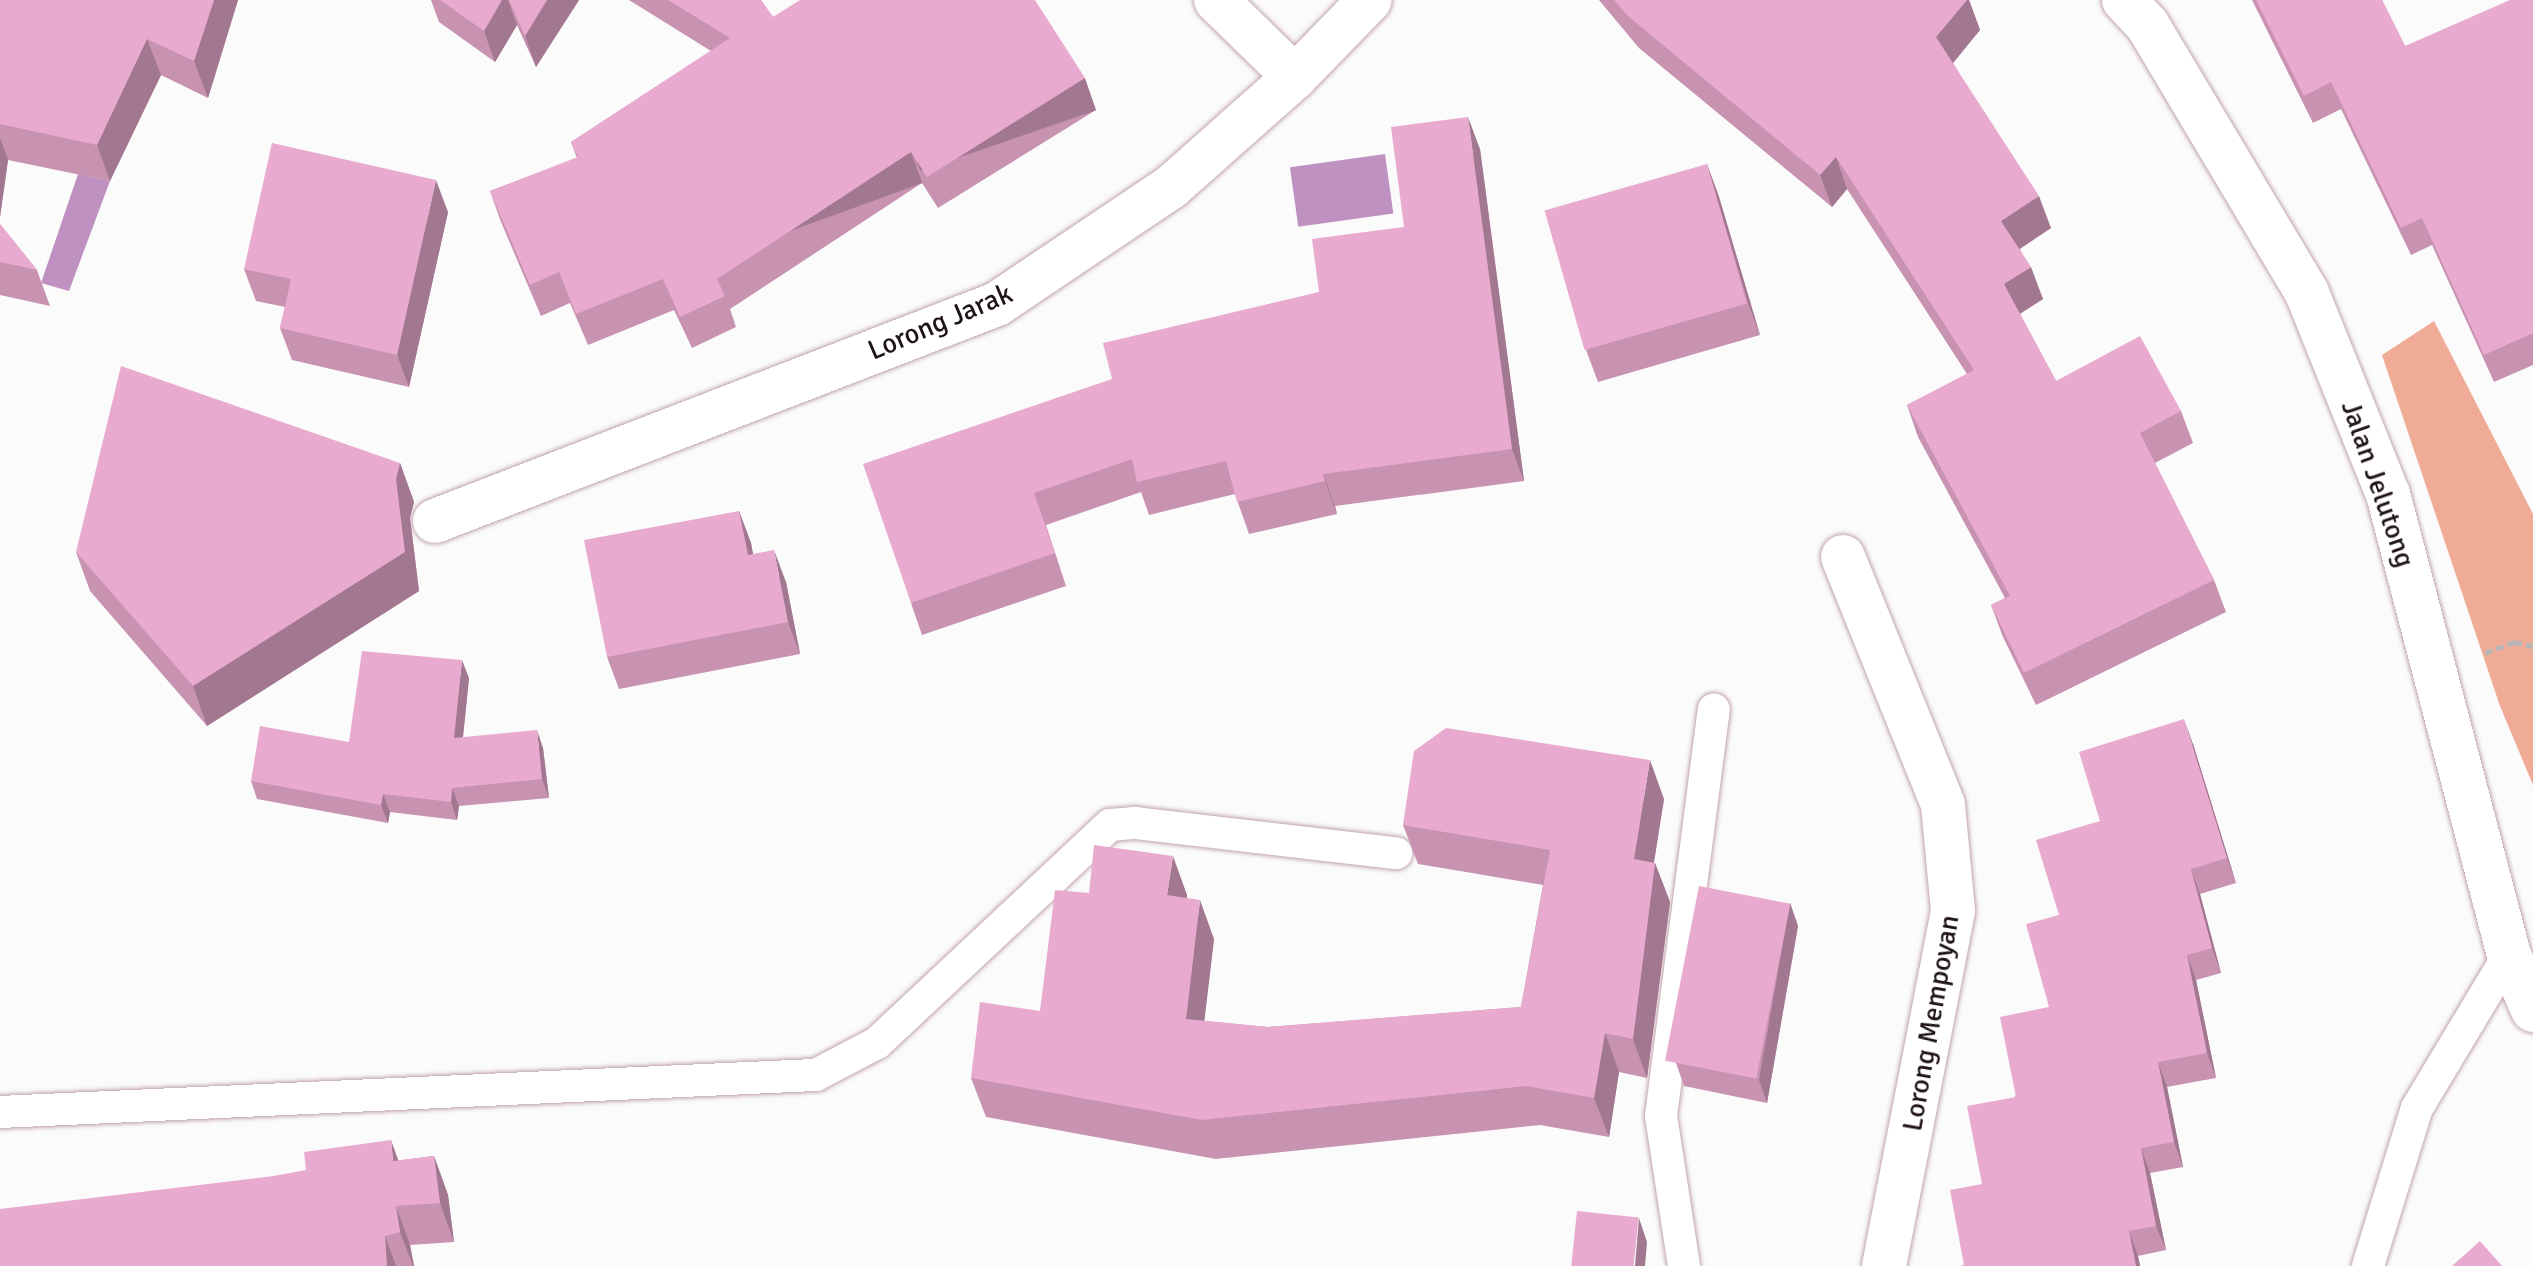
<!DOCTYPE html>
<html>
<head>
<meta charset="utf-8">
<style>
  body { margin:0 }
  #map { position:relative; width:2533px; height:1266px; overflow:hidden; background:#fbfbfb; font-family:Signika,sans-serif }
  div>[style] { position:absolute }
  .forest>* { inset:0; background:#efab95 }
  .water>* { inset:0; background:#bf91c1; transform-origin:0 0 }
  .path>* { height:5px; margin-top:-2.5px; transform-origin:0; background:repeating-linear-gradient(90deg,#b9b5b6 0 8px,transparent 0 12px) }
  .roads { filter:drop-shadow(0 0 2px #c2a4ab) drop-shadow(0 0 2px #c2a4ab) }
  .lane>* { height:32px; margin:-16px; padding:0 16px; transform-origin:16px; border-radius:16px; background:#fff }
  .street>* { height:44px; margin:-22px; padding:0 22px; transform-origin:22px; border-radius:22px; background:#fff }
  .secondary>* { height:44px; margin:-22px; padding:0 22px; transform-origin:22px; border-radius:22px; background:#fff }
  .wall>* { inset:0; background:#c892b1 }
  .shaded-wall>* { inset:0; background:#a27790; transform-origin:0 0 }
  .building>* { inset:0; background:#e8aace; transform-origin:0 0 }
  span { translate:-50% -50%; white-space:nowrap; text-align:center; line-height:1.15; -webkit-text-stroke:6px #fff; paint-order:stroke }
  .street-label { font-size:28px; color:#1e1316 }
</style>
</head>
<body>
<div id="map">
  <div class="forest">
    <div style="clip-path:polygon(2434px 321px,2533px 514px,2533px 785px,2500px 706px,2382px 355px)"></div>
  </div>
  <div class="water">
    <div style="left:1385px;top:154px;width:60px;height:96px;rotate:82deg"></div>
    <div style="clip-path:polygon(78px 174px,110px 181px,69px 291px,41px 283px)"></div>
  </div>
  <div class="path">
    <div style="left:2485px;top:653px;width:31px;rotate:-21deg"></div>
    <div style="left:2514px;top:642px;width:19px;rotate:12deg"></div>
  </div>
  <div class="roads">
    <div class="lane">
      <div style="left:0;top:1112px;width:817px;rotate:-2.6deg"></div>
      <div style="left:816px;top:1075px;width:69px;rotate:-27.7deg"></div>
      <div style="left:877px;top:1043px;width:319px;rotate:-43.1deg"></div>
      <div style="left:1110px;top:825px;width:25px;rotate:-5deg"></div>
      <div style="left:1135px;top:823px;width:263px;rotate:6.6deg"></div>
      <div style="left:1684px;top:1266px;width:152px;rotate:-98.7deg"></div>
      <div style="left:1661px;top:1116px;width:410px;rotate:-82.6deg"></div>
      <div style="left:2368px;top:1266px;width:165px;rotate:-72.8deg"></div>
      <div style="left:2417px;top:1108px;width:179px;rotate:-59deg"></div>
    </div>
    <div class="street">
      <div style="left:1216px;top:0;width:110px;rotate:44.3deg"></div>
      <div style="left:435px;top:521px;width:602px;rotate:-21.11deg"></div>
      <div style="left:997px;top:304px;width:210px;rotate:-33.9deg"></div>
      <div style="left:1171px;top:187px;width:166px;rotate:-41.6deg"></div>
      <div style="left:1295px;top:77px;width:107px;rotate:-45.8deg"></div>
      <div style="left:1843px;top:557px;width:267px;rotate:68deg"></div>
      <div style="left:1943px;top:805px;width:106px;rotate:84.6deg"></div>
      <div style="left:1953px;top:911px;width:362px;rotate:101deg"></div>
    </div>
    <div class="secondary">
      <div style="left:2124px;top:0;width:35px;rotate:47deg"></div>
      <div style="left:2148px;top:26px;width:311px;rotate:59.2deg"></div>
      <div style="left:2307px;top:293px;width:217px;rotate:68.1deg"></div>
      <div style="left:2388px;top:494px;width:477px;rotate:75.3deg"></div>
      <div style="left:2509px;top:955px;width:60px;rotate:66.4deg"></div>
    </div>
  </div>
  <div class="wall">
    <div style="clip-path:polygon(0 0,238px 0,208px 98px,161px 75px,110px 181px,8px 160px,0 217px)"></div>
    <div style="clip-path:polygon(431px 0,579px 0,536px 67px,517px 25px,495px 62px,439px 22px)"></div>
    <div style="clip-path:polygon(629px 0,761px 0,773px 17px,1096px 110px,938px 208px,922px 183px,730px 309px,736px 327px,692px 348px,674px 310px,588px 345px,570px 303px,541px 316px,501px 222px,490px 191px,577px 158px,571px 142px,711px 51px)"></div>
    <div style="clip-path:polygon(1599px 0,1969px 0,1980px 30px,1953px 63px,2051px 228px,2020px 249px,2043px 299px,2020px 314px,2056px 381px,2181px 411px,2193px 443px,2155px 463px,2214px 580px,2226px 612px,2036px 705px,2003px 637px,1991px 605px,2005px 598px,1918px 437px,1907px 405px,1967px 374px,1847px 189px,1832px 207px,1639px 48px)"></div>
    <div style="clip-path:polygon(2252px 0,2382px 0,2405px 46px,2533px 0,2533px 365px,2494px 382px,2432px 245px,2411px 255px,2341px 109px,2313px 123px)"></div>
    <div style="clip-path:polygon(1480px 149px,1524px 481px,1335px 506px,1337px 514px,1249px 534px,1235px 494px,1149px 515px,1141px 492px,1046px 525px,1066px 586px,922px 635px,911px 603px,1112px 379px,1319px 292px,1404px 227px)"></div>
    <div style="clip-path:polygon(1707px 164px,1719px 197px,1760px 335px,1598px 382px,1586px 350px)"></div>
    <div style="clip-path:polygon(448px 212px,409px 387px,292px 360px,280px 328px,285px 307px,256px 301px,244px 269px)"></div>
    <div style="clip-path:polygon(0 224px,37px 270px,50px 306px,0 295px)"></div>
    <div style="clip-path:polygon(400px 463px,414px 502px,410px 518px,419px 591px,207px 726px,90px 591px,76px 552px)"></div>
    <div style="clip-path:polygon(739px 511px,751px 543px,753px 554px,786px 582px,800px 654px,619px 689px,607px 657px)"></div>
    <div style="clip-path:polygon(469px 678px,463px 737px,543px 748px,549px 798px,459px 806px,457px 820px,390px 812px,388px 823px,257px 799px,251px 781px,349px 742px)"></div>
    <div style="clip-path:polygon(2193px 744px,2236px 883px,2200px 894px,2221px 973px,2196px 980px,2216px 1078px,2167px 1087px,2183px 1167px,2150px 1173px,2166px 1250px,2138px 1256px,2140px 1266px,1961px 1266px,1964px 1265px,1982px 1184px,2049px 1007px,2059px 915px)"></div>
    <div style="clip-path:polygon(1664px 799px,1654px 863px,1655px 863px,1670px 902px,1647px 1078px,1619px 1072px,1609px 1137px,1540px 1125px,1216px 1159px,986px 1117px,971px 1078px,1040px 1011px,1089px 893px,1187px 895px,1187px 898px,1214px 939px,1204px 1021px,1268px 1027px,1521px 1007px,1543px 885px,1418px 864px,1403px 825px)"></div>
    <div style="clip-path:polygon(1790px 903px,1798px 926px,1767px 1103px,1684px 1086px,1676px 1063px)"></div>
    <div style="clip-path:polygon(434px 1156px,448px 1195px,454px 1242px,410px 1245px,414px 1266px,0 1266px,274px 1176px)"></div>
  </div>
  <div class="shaded-wall">
    <div style="clip-path:polygon(214px 0,238px 0,208px 98px,194px 61px)"></div>
    <div style="clip-path:polygon(502px 0,508px 0,517px 25px,495px 62px,484px 31px)"></div>
    <div style="clip-path:polygon(547px 0,579px 0,536px 67px,525px 36px)"></div>
    <div style="clip-path:polygon(1967px 0,1969px 0,1980px 30px,1948px 69px,1936px 37px)"></div>
    <div style="clip-path:polygon(147px 39px,161px 75px,110px 181px,97px 145px)"></div>
    <div style="left:1085px;top:78px;width:34px;height:186px;rotate:71deg"></div>
    <div style="clip-path:polygon(1468px 117px,1480px 149px,1524px 481px,1512px 449px)"></div>
    <div style="clip-path:polygon(0 138px,8px 160px,0 217px)"></div>
    <div style="left:911px;top:152px;width:33px;height:232px;rotate:70deg"></div>
    <div style="clip-path:polygon(1836px 157px,1847px 189px,1832px 207px,1820px 175px)"></div>
    <div style="clip-path:polygon(1707px 164px,1719px 197px,1760px 335px,1748px 303px)"></div>
    <div style="clip-path:polygon(436px 180px,448px 212px,409px 387px,397px 355px)"></div>
    <div style="clip-path:polygon(2039px 196px,2051px 228px,2013px 253px,2001px 221px)"></div>
    <div style="clip-path:polygon(2031px 267px,2043px 299px,2016px 316px,2004px 284px)"></div>
    <div style="clip-path:polygon(400px 463px,414px 502px,410px 518px,419px 591px,207px 726px,193px 686px,396px 479px)"></div>
    <div style="clip-path:polygon(1323px 474px,1335px 506px,1337px 514px,1325px 481px)"></div>
    <div style="clip-path:polygon(739px 511px,751px 543px,759px 587px,748px 555px)"></div>
    <div style="clip-path:polygon(774px 550px,786px 582px,800px 654px,788px 622px)"></div>
    <div style="clip-path:polygon(462px 660px,469px 678px,461px 756px,454px 738px)"></div>
    <div style="clip-path:polygon(2184px 719px,2193px 744px,2236px 883px,2227px 858px)"></div>
    <div style="clip-path:polygon(537px 730px,543px 748px,549px 798px,542px 779px)"></div>
    <div style="clip-path:polygon(1650px 760px,1664px 799px,1648px 898px,1634px 859px)"></div>
    <div style="clip-path:polygon(452px 788px,459px 806px,457px 820px,451px 802px)"></div>
    <div style="clip-path:polygon(383px 794px,390px 812px,388px 823px,381px 805px)"></div>
    <div style="clip-path:polygon(1173px 856px,1187px 895px,1182px 935px,1167px 895px)"></div>
    <div style="clip-path:polygon(1655px 863px,1670px 902px,1647px 1078px,1633px 1039px)"></div>
    <div style="clip-path:polygon(2191px 869px,2200px 894px,2221px 973px,2212px 948px)"></div>
    <div style="clip-path:polygon(1200px 900px,1214px 939px,1200px 1058px,1186px 1019px)"></div>
    <div style="clip-path:polygon(1790px 903px,1798px 926px,1767px 1103px,1759px 1080px)"></div>
    <div style="clip-path:polygon(2187px 955px,2196px 980px,2216px 1078px,2207px 1053px)"></div>
    <div style="clip-path:polygon(1605px 1033px,1619px 1072px,1609px 1137px,1594px 1098px)"></div>
    <div style="clip-path:polygon(2158px 1062px,2167px 1087px,2183px 1167px,2174px 1142px)"></div>
    <div style="clip-path:polygon(391px 1140px,405px 1179px,393px 1161px)"></div>
    <div style="clip-path:polygon(2141px 1148px,2150px 1173px,2166px 1250px,2156px 1226px)"></div>
    <div style="clip-path:polygon(434px 1156px,448px 1195px,454px 1242px,440px 1203px)"></div>
    <div style="clip-path:polygon(396px 1206px,410px 1245px,414px 1266px,413px 1266px,400px 1232px)"></div>
    <div style="clip-path:polygon(1639px 1218px,1647px 1242px,1645px 1266px,1635px 1266px)"></div>
    <div style="clip-path:polygon(2129px 1231px,2138px 1256px,2140px 1266px,2136px 1266px)"></div>
    <div style="clip-path:polygon(385px 1236px,396px 1266px,387px 1266px)"></div>
  </div>
  <div class="building">
    <div style="clip-path:polygon(0 0,214px 0,194px 61px,147px 39px,97px 145px,0 124px)"></div>
    <div style="clip-path:polygon(440px 0,502px 0,484px 31px)"></div>
    <div style="clip-path:polygon(509px 0,547px 0,525px 36px)"></div>
    <div style="clip-path:polygon(668px 0,761px 0,773px 17px,800px 0,1035px 0,1085px 78px,927px 177px,911px 152px,717px 279px,725px 296px,680px 317px,663px 279px,576px 314px,559px 272px,530px 285px,490px 191px,578px 157px,571px 142px,730px 38px)"></div>
    <div style="clip-path:polygon(1614px 0,1967px 0,1936px 37px,2039px 196px,2001px 221px,2031px 267px,2004px 284px,2056px 381px,2140px 336px,2181px 411px,2140px 433px,2214px 580px,2024px 673px,1991px 605px,2010px 596px,1907px 405px,1974px 370px,1836px 157px,1820px 175px,1628px 16px)"></div>
    <div style="clip-path:polygon(2256px 0,2382px 0,2405px 46px,2510px 0,2533px 0,2533px 333px,2484px 355px,2422px 218px,2401px 228px,2331px 82px,2304px 96px)"></div>
    <div style="clip-path:polygon(1468px 117px,1512px 449px,1323px 474px,1325px 481px,1237px 502px,1226px 461px,1137px 482px,1132px 459px,1034px 493px,1055px 553px,911px 603px,863px 464px,1112px 379px,1103px 343px,1319px 292px,1312px 239px,1404px 227px,1391px 127px)"></div>
    <div style="clip-path:polygon(272px 143px,436px 180px,397px 355px,280px 328px,291px 279px,244px 269px)"></div>
    <div style="left:1707px;top:164px;width:145px;height:169px;rotate:74deg"></div>
    <div style="clip-path:polygon(0 224px,37px 270px,0 262px)"></div>
    <div style="clip-path:polygon(121px 366px,400px 463px,396px 479px,405px 552px,193px 686px,76px 552px)"></div>
    <div style="clip-path:polygon(739px 511px,748px 555px,774px 550px,788px 622px,607px 657px,584px 540px)"></div>
    <div style="clip-path:polygon(362px 651px,462px 660px,454px 738px,537px 730px,542px 779px,452px 788px,451px 802px,383px 794px,381px 805px,251px 781px,260px 726px,349px 742px)"></div>
    <div style="clip-path:polygon(2184px 719px,2227px 858px,2191px 869px,2212px 948px,2187px 955px,2207px 1053px,2158px 1062px,2174px 1142px,2141px 1148px,2156px 1226px,2129px 1231px,2136px 1266px,1961px 1266px,1964px 1265px,1950px 1190px,1982px 1184px,1967px 1106px,2016px 1097px,2000px 1017px,2049px 1007px,2026px 924px,2059px 915px,2036px 840px,2100px 821px,2079px 752px)"></div>
    <div style="clip-path:polygon(1446px 728px,1650px 760px,1634px 859px,1655px 863px,1633px 1039px,1605px 1033px,1594px 1098px,1526px 1086px,1202px 1120px,971px 1078px,980px 1002px,1040px 1011px,1055px 890px,1089px 893px,1094px 845px,1173px 856px,1167px 895px,1200px 900px,1186px 1019px,1268px 1027px,1521px 1007px,1550px 850px,1403px 825px,1414px 751px)"></div>
    <div style="left:1699px;top:886px;width:93px;height:178px;rotate:11deg"></div>
    <div style="clip-path:polygon(391px 1140px,393px 1161px,434px 1156px,440px 1203px,396px 1206px,400px 1232px,385px 1236px,387px 1266px,0 1266px,0 1209px,274px 1176px,306px 1170px,304px 1152px)"></div>
    <div style="left:1577px;top:1211px;width:62px;height:55px;rotate:6deg"></div>
    <div style="clip-path:polygon(2480px 1241px,2502px 1266px,2452px 1266px)"></div>
  </div>
  <div class="street-label">
    <span style="left:940px;top:322px;rotate:-23deg">Lorong Jarak</span>
    <span style="left:2378px;top:484px;rotate:71deg">Jalan Jelutong</span>
    <span style="left:1931px;top:1023px;rotate:-80deg">Lorong Mempoyan</span>
  </div>
</div>
</body>
</html>
